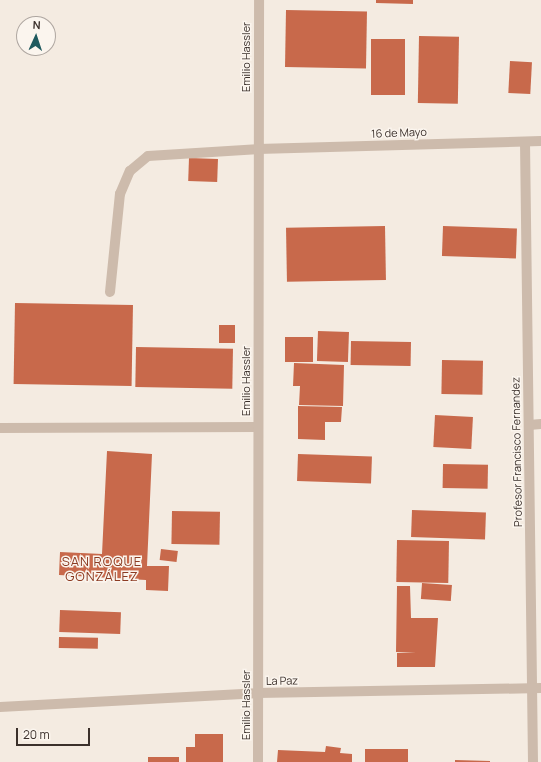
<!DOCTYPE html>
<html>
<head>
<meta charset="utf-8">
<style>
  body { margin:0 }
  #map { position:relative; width:541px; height:762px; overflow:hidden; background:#f4ebe1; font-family:Manrope,sans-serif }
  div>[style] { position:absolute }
  .building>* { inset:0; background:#c8694b; transform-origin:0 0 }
  .lane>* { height:10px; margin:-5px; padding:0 5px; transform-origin:5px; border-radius:5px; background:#cdbbac }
  .street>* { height:10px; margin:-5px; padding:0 5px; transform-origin:5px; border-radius:5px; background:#cdbbac }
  span { translate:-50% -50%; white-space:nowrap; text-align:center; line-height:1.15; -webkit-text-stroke:3px #fbf5ee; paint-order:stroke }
  .street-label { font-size:11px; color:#3b302b }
  .quarter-label { font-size:13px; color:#8c3b22; letter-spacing:1px }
  .north { position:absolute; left:16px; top:16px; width:40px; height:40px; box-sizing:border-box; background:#fbf5ee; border:1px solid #aea6a0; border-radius:50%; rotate:3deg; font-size:11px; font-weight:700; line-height:16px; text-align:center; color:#3b302b }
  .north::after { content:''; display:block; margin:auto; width:14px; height:18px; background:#1f5a5e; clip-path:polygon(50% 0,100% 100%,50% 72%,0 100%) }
  .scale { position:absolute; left:16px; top:728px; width:74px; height:18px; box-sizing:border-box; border:2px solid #3b302b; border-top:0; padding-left:5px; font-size:12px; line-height:14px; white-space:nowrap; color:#3b302b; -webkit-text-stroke:3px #fbf5ee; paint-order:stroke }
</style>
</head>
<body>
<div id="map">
  <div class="building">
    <div style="clip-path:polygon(376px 0,413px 0,413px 4px,376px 3px)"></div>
    <div style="left:286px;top:10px;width:81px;height:57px;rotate:1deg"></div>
    <div style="left:419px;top:36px;width:40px;height:67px;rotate:1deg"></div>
    <div style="left:371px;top:39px;width:34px;height:56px"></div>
    <div style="left:510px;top:61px;width:22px;height:32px;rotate:3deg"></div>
    <div style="left:189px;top:158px;width:29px;height:23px;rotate:2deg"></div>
    <div style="left:385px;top:226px;width:54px;height:99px;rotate:89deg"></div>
    <div style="left:443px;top:226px;width:74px;height:30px;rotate:2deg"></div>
    <div style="left:15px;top:303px;width:118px;height:81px;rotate:1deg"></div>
    <div style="left:219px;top:325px;width:16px;height:18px"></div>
    <div style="left:318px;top:331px;width:31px;height:30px;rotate:2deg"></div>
    <div style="left:285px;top:337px;width:28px;height:25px"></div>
    <div style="left:351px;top:341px;width:60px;height:24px;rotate:1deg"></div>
    <div style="left:136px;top:347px;width:97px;height:40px;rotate:1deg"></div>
    <div style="left:442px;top:360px;width:41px;height:34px;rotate:1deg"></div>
    <div style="clip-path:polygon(294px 363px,344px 365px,343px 406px,299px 405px,300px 386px,293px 386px)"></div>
    <div style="clip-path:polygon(298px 406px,342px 407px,341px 422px,325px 422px,325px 440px,298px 439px)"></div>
    <div style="left:435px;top:415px;width:38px;height:32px;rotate:3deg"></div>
    <div style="clip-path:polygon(107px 451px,152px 454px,147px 566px,169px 566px,168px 591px,146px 590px,146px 580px,59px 575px,60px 552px,102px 554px)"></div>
    <div style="left:298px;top:454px;width:74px;height:27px;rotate:2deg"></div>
    <div style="left:443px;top:464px;width:45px;height:24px;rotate:1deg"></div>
    <div style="left:412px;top:510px;width:74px;height:27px;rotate:2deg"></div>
    <div style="left:172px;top:511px;width:48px;height:33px;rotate:1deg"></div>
    <div style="left:397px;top:540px;width:52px;height:42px;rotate:1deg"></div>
    <div style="left:161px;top:549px;width:17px;height:11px;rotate:7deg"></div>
    <div style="left:422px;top:583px;width:30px;height:16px;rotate:4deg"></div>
    <div style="clip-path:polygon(397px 586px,410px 586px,411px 618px,438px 618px,435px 667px,397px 667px,397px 653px,416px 653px,396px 652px)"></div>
    <div style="left:60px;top:610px;width:61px;height:22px;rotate:2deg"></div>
    <div style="left:59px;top:637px;width:39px;height:11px;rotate:1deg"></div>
    <div style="clip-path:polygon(195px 734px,223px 734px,223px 762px,186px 762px,186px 747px,195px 747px)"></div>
    <div style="clip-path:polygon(326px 746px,341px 748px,340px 753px,352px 754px,352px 762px,277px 762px,278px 750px,325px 752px)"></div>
    <div style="left:365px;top:749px;width:43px;height:13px"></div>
    <div style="left:148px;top:757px;width:31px;height:5px"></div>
    <div style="clip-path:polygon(455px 760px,490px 761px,490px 762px,455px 762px)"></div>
  </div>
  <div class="lane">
    <div style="left:110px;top:292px;width:99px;rotate:-84.2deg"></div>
    <div style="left:120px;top:194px;width:25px;rotate:-67deg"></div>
    <div style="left:130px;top:171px;width:23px;rotate:-40deg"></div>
    <div style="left:148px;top:156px;width:110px;rotate:-3.6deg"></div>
  </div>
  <div class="street">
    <div style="left:525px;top:142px;width:620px;rotate:89.26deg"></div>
    <div style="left:258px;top:149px;width:283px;rotate:-1.6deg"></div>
    <div style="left:529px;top:425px;width:12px;rotate:-5deg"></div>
    <div style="left:0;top:428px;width:258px;rotate:-0.2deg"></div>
    <div style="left:0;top:707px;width:258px;rotate:-3.1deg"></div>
    <div style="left:258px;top:693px;width:283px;rotate:-1deg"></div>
    <div style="left:258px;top:762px;width:762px;rotate:-89.92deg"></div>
  </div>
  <div class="street-label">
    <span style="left:246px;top:57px;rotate:-90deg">Emilio Hassler</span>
    <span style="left:399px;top:133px;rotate:-2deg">16 de Mayo</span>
    <span style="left:246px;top:381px;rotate:-90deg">Emilio Hassler</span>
    <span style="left:517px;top:452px;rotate:-91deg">Profesor Francisco Fernandez</span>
    <span style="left:282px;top:681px;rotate:-1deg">La Paz</span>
    <span style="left:246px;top:705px;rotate:-90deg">Emilio Hassler</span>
  </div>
  <div class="quarter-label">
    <span style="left:102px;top:569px">SAN ROQUE<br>GONZÁLEZ</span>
  </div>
  <div class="north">N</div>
  <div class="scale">20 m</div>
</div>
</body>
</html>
